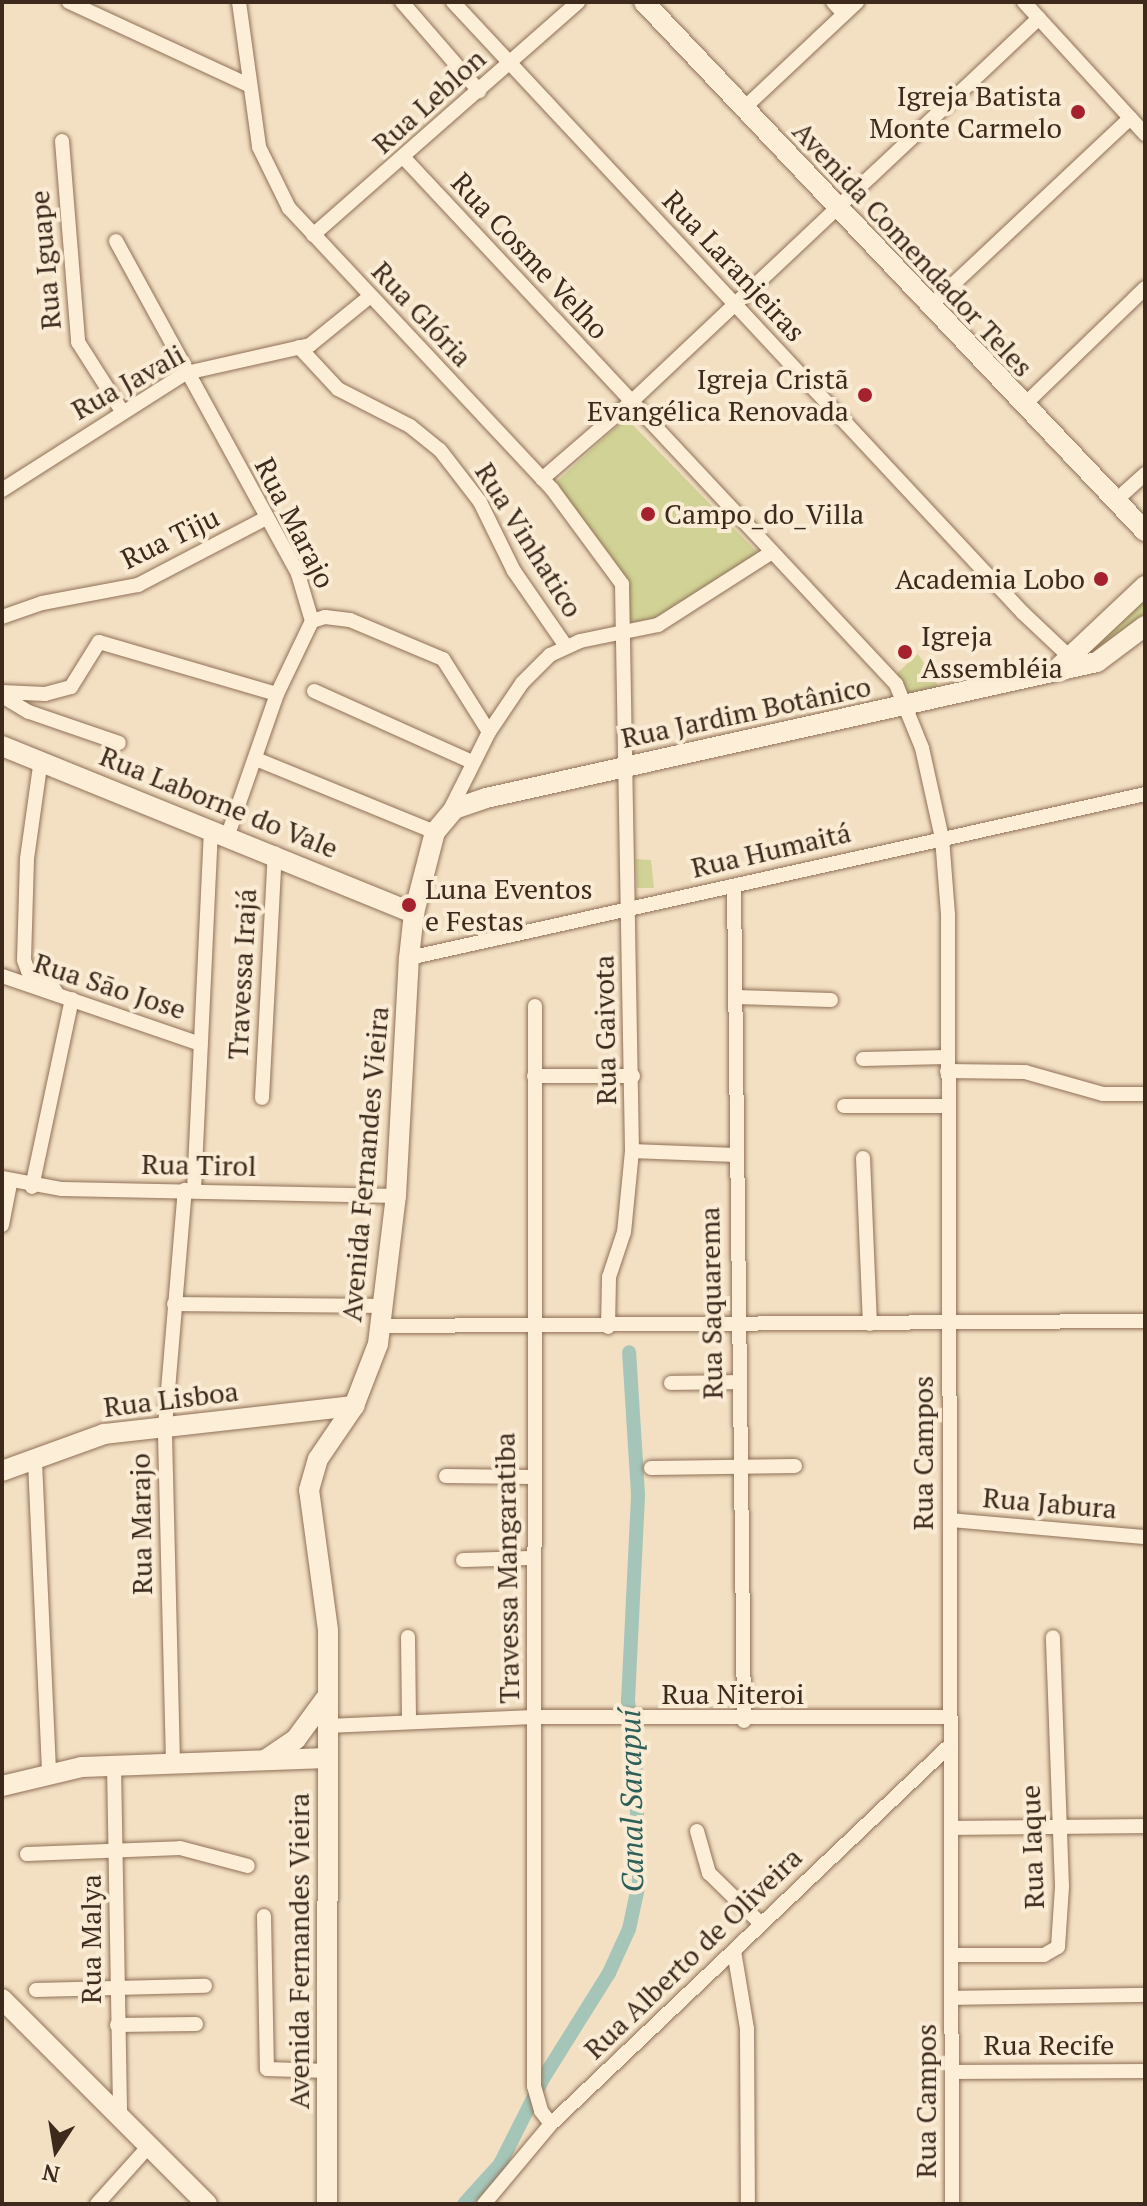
<!DOCTYPE html>
<html>
<head>
<meta charset="utf-8">
<style>
  body { margin:0 }
  #map { position:relative; width:1147px; height:2206px; overflow:hidden; background:#f3e0c3; font-family:"PT Serif",serif }
  div>[style] { position:absolute }
  .green>* { inset:0; background:#d1d295 }
  .canal>* { height:14px; margin:-7px; padding:0 7px; transform-origin:7px; border-radius:7px; background:#a5c5b9 }
  .roads { filter:drop-shadow(0 0 2px #8f7057) drop-shadow(0 0 2px #8f7057) }
  .minor>* { height:14px; margin:-7px; padding:0 7px; transform-origin:7px; border-radius:7px; background:#fceed7 }
  .secondary>* { height:20px; margin:-10px; padding:0 10px; transform-origin:10px; border-radius:10px; background:#fceed7 }
  .dots>* { width:22px; height:22px; translate:-50% -50%; box-sizing:border-box; border:4px solid #f9ebd4; border-radius:50% }
  span { translate:-50% -50%; white-space:nowrap; text-align:center; line-height:1.15; -webkit-text-stroke:8px #f9ebd4; paint-order:stroke }
  .poi-label { font-size:28px; color:#3d2a1d }
  .right { translate:-100% -50%; text-align:right }
  .left { translate:0 -50%; text-align:left }
  .street-label { font-size:28px; color:#3d2a1d }
  .water-label { font-size:30px; color:#2b5f57; font-style:italic }
  .frame { position:absolute; inset:0; border:4px solid #3d2a1d; pointer-events:none }
  .north { position:absolute; left:16px; top:2110px; width:80px; height:80px; -webkit-text-stroke:6px #f9ebd4; paint-order:stroke; rotate:192deg; font-size:22px; font-weight:700; line-height:32px; text-align:center; color:#3d2a1d }
  .north::after { content:''; display:block; margin:auto; width:28px; height:36px; background:#3d2a1d; clip-path:polygon(50% 0,100% 100%,50% 72%,0 100%) }
</style>
</head>
<body>
<div id="map">
  <div class="green">
    <div style="clip-path:polygon(626px 418px,759px 554px,651px 621px,636px 624px,629px 618px,612px 557px,553px 485px)"></div>
    <div style="clip-path:polygon(1145px 578px,1145px 621px,1103px 653px,1085px 655px)"></div>
    <div style="clip-path:polygon(918px 654px,944px 695px,916px 704px,886px 683px)"></div>
    <div style="clip-path:polygon(636px 859px,651px 860px,654px 888px,637px 888px)"></div>
  </div>
  <div class="canal">
    <div style="left:464px;top:2204px;width:54px;rotate:-48deg"></div>
    <div style="left:500px;top:2164px;width:97px;rotate:-63.2deg"></div>
    <div style="left:544px;top:2077px;width:123px;rotate:-58deg"></div>
    <div style="left:609px;top:1973px;width:48px;rotate:-65.6deg"></div>
    <div style="left:629px;top:1929px;width:47px;rotate:-77.7deg"></div>
    <div style="left:639px;top:1883px;width:134px;rotate:-91.7deg"></div>
    <div style="left:635px;top:1749px;width:49px;rotate:-98.3deg"></div>
    <div style="left:628px;top:1701px;width:207px;rotate:-87.2deg"></div>
    <div style="left:638px;top:1494px;width:142px;rotate:-93.6deg"></div>
  </div>
  <div class="roads">
    <div class="minor">
      <div style="left:69px;top:2px;width:198px;rotate:24.8deg"></div>
      <div style="left:239px;top:2px;width:146px;rotate:82.1deg"></div>
      <div style="left:259px;top:147px;width:68px;rotate:63.8deg"></div>
      <div style="left:289px;top:208px;width:385px;rotate:46.9deg"></div>
      <div style="left:552px;top:489px;width:118px;rotate:53.6deg"></div>
      <div style="left:622px;top:584px;width:567px;rotate:88.99deg"></div>
      <div style="left:632px;top:1151px;width:81px;rotate:95.6deg"></div>
      <div style="left:624px;top:1232px;width:47px;rotate:108.4deg"></div>
      <div style="left:609px;top:1277px;width:50px;rotate:91.1deg"></div>
      <div style="left:402px;top:2px;width:118px;rotate:49.1deg"></div>
      <div style="left:453px;top:2px;width:836px;rotate:46.99deg"></div>
      <div style="left:1023px;top:613px;width:71px;rotate:43.3deg"></div>
      <div style="left:833px;top:2px;width:16px;rotate:47deg"></div>
      <div style="left:1024px;top:2px;width:179px;rotate:47.5deg"></div>
      <div style="left:742px;top:110px;width:158px;rotate:-43.2deg"></div>
      <div style="left:62px;top:141px;width:202px;rotate:85.4deg"></div>
      <div style="left:78px;top:342px;width:82px;rotate:57.5deg"></div>
      <div style="left:405px;top:159px;width:719px;rotate:46.92deg"></div>
      <div style="left:896px;top:684px;width:69px;rotate:67.9deg"></div>
      <div style="left:922px;top:748px;width:92px;rotate:77.5deg"></div>
      <div style="left:942px;top:838px;width:77px;rotate:85.5deg"></div>
      <div style="left:948px;top:915px;width:1289px;rotate:89.82deg"></div>
      <div style="left:313px;top:235px;width:353px;rotate:-41.3deg"></div>
      <div style="left:116px;top:241px;width:379px;rotate:61.3deg"></div>
      <div style="left:298px;top:574px;width:49px;rotate:73.4deg"></div>
      <div style="left:312px;top:621px;width:81px;rotate:115.6deg"></div>
      <div style="left:277px;top:694px;width:149px;rotate:109.2deg"></div>
      <div style="left:929px;top:307px;width:276px;rotate:-43.2deg"></div>
      <div style="left:299px;top:347px;width:57px;rotate:47.1deg"></div>
      <div style="left:338px;top:389px;width:81px;rotate:27.2deg"></div>
      <div style="left:410px;top:426px;width:38px;rotate:39deg"></div>
      <div style="left:440px;top:450px;width:66px;rotate:52.4deg"></div>
      <div style="left:480px;top:502px;width:77px;rotate:63.8deg"></div>
      <div style="left:514px;top:571px;width:90px;rotate:55.4deg"></div>
      <div style="left:1023px;top:406px;width:170px;rotate:-44deg"></div>
      <div style="left:542px;top:479px;width:115px;rotate:-40.8deg"></div>
      <div style="left:629px;top:404px;width:563px;rotate:-43.27deg"></div>
      <div style="left:2px;top:490px;width:218px;rotate:-32.5deg"></div>
      <div style="left:186px;top:373px;width:127px;rotate:-12.7deg"></div>
      <div style="left:310px;top:345px;width:76px;rotate:-39.1deg"></div>
      <div style="left:1114px;top:502px;width:42px;rotate:-42.1deg"></div>
      <div style="left:2px;top:617px;width:42px;rotate:-19.3deg"></div>
      <div style="left:42px;top:603px;width:98px;rotate:-10.6deg"></div>
      <div style="left:138px;top:585px;width:144px;rotate:-27.6deg"></div>
      <div style="left:312px;top:621px;width:14px;rotate:-17deg"></div>
      <div style="left:325px;top:617px;width:25px;rotate:7deg"></div>
      <div style="left:350px;top:620px;width:101px;rotate:22.8deg"></div>
      <div style="left:443px;top:659px;width:86px;rotate:57.8deg"></div>
      <div style="left:314px;top:691px;width:173px;rotate:24.2deg"></div>
      <div style="left:2px;top:692px;width:43px;rotate:2.7deg"></div>
      <div style="left:45px;top:694px;width:27px;rotate:-15deg"></div>
      <div style="left:71px;top:687px;width:53px;rotate:-58.1deg"></div>
      <div style="left:99px;top:642px;width:185px;rotate:16.3deg"></div>
      <div style="left:2px;top:696px;width:31px;rotate:31deg"></div>
      <div style="left:29px;top:712px;width:95px;rotate:19deg"></div>
      <div style="left:41px;top:759px;width:101px;rotate:98deg"></div>
      <div style="left:27px;top:859px;width:101px;rotate:91.7deg"></div>
      <div style="left:24px;top:960px;width:12px;rotate:70deg"></div>
      <div style="left:28px;top:971px;width:25px;rotate:27deg"></div>
      <div style="left:50px;top:982px;width:14px;rotate:60deg"></div>
      <div style="left:256px;top:759px;width:193px;rotate:22.2deg"></div>
      <div style="left:448px;top:814px;width:92px;rotate:-63.4deg"></div>
      <div style="left:489px;top:732px;width:59px;rotate:-56deg"></div>
      <div style="left:522px;top:683px;width:40px;rotate:-45deg"></div>
      <div style="left:550px;top:655px;width:33px;rotate:-25deg"></div>
      <div style="left:580px;top:641px;width:80px;rotate:-11.6deg"></div>
      <div style="left:658px;top:625px;width:132px;rotate:-32.6deg"></div>
      <div style="left:734px;top:886px;width:835px;rotate:89.31deg"></div>
      <div style="left:409px;top:958px;width:754px;rotate:-12.56deg"></div>
      <div style="left:2px;top:976px;width:210px;rotate:18.9deg"></div>
      <div style="left:736px;top:997px;width:95px;rotate:1.8deg"></div>
      <div style="left:535px;top:1006px;width:1080px;rotate:90.05deg"></div>
      <div style="left:534px;top:2086px;width:26px;rotate:74deg"></div>
      <div style="left:541px;top:2111px;width:16px;rotate:52deg"></div>
      <div style="left:863px;top:1059px;width:84px;rotate:-1.4deg"></div>
      <div style="left:947px;top:1071px;width:78px;rotate:0.7deg"></div>
      <div style="left:1025px;top:1072px;width:81px;rotate:15.8deg"></div>
      <div style="left:1103px;top:1094px;width:42px"></div>
      <div style="left:534px;top:1076px;width:99px"></div>
      <div style="left:262px;top:1098px;width:245px;rotate:-87deg"></div>
      <div style="left:844px;top:1106px;width:103px"></div>
      <div style="left:632px;top:1151px;width:103px;rotate:2.2deg"></div>
      <div style="left:863px;top:1158px;width:166px;rotate:87.6deg"></div>
      <div style="left:2px;top:1178px;width:61px;rotate:10.4deg"></div>
      <div style="left:62px;top:1189px;width:334px;rotate:1.2deg"></div>
      <div style="left:32px;top:1187px;width:192px;rotate:-78deg"></div>
      <div style="left:194px;top:1190px;width:361px;rotate:-87.3deg"></div>
      <div style="left:2px;top:1225px;width:42px;rotate:-79deg"></div>
      <div style="left:174px;top:1304px;width:210px;rotate:0.5deg"></div>
      <div style="left:382px;top:1326px;width:763px;rotate:-0.38deg"></div>
      <div style="left:671px;top:1383px;width:68px;rotate:-0.8deg"></div>
      <div style="left:35px;top:1462px;width:309px;rotate:87.4deg"></div>
      <div style="left:651px;top:1468px;width:144px;rotate:-0.8deg"></div>
      <div style="left:446px;top:1476px;width:85px;rotate:0.7deg"></div>
      <div style="left:950px;top:1520px;width:196px;rotate:5deg"></div>
      <div style="left:463px;top:1560px;width:68px;rotate:-1.7deg"></div>
      <div style="left:408px;top:1637px;width:85px;rotate:89.3deg"></div>
      <div style="left:327px;top:1726px;width:207px;rotate:-2.5deg"></div>
      <div style="left:534px;top:1717px;width:414px"></div>
      <div style="left:173px;top:1762px;width:336px;rotate:-91.4deg"></div>
      <div style="left:165px;top:1426px;width:237px;rotate:-85.2deg"></div>
      <div style="left:114px;top:1765px;width:348px;rotate:89deg"></div>
      <div style="left:953px;top:1828px;width:192px;rotate:-0.6deg"></div>
      <div style="left:697px;top:1831px;width:44px;rotate:74.1deg"></div>
      <div style="left:709px;top:1873px;width:73px;rotate:44.4deg"></div>
      <div style="left:27px;top:1854px;width:153px;rotate:-2.2deg"></div>
      <div style="left:180px;top:1848px;width:70px;rotate:14.8deg"></div>
      <div style="left:264px;top:1916px;width:153px;rotate:88.9deg"></div>
      <div style="left:267px;top:2069px;width:60px;rotate:1.9deg"></div>
      <div style="left:734px;top:1951px;width:79px;rotate:80.5deg"></div>
      <div style="left:747px;top:2029px;width:175px;rotate:89.7deg"></div>
      <div style="left:952px;top:1955px;width:92px"></div>
      <div style="left:1044px;top:1955px;width:16px;rotate:-30deg"></div>
      <div style="left:1058px;top:1947px;width:61px;rotate:-86.2deg"></div>
      <div style="left:1062px;top:1886px;width:249px;rotate:-92.1deg"></div>
      <div style="left:36px;top:1990px;width:169px;rotate:-1.4deg"></div>
      <div style="left:952px;top:1998px;width:193px;rotate:-0.9deg"></div>
      <div style="left:117px;top:2025px;width:79px;rotate:-0.7deg"></div>
      <div style="left:952px;top:2072px;width:193px;rotate:-0.3deg"></div>
      <div style="left:97px;top:2204px;width:79px;rotate:-48.1deg"></div>
      <div style="left:484px;top:2204px;width:104px;rotate:-50.1deg"></div>
      <div style="left:551px;top:2124px;width:546px;rotate:-43.52deg"></div>
    </div>
    <div class="secondary">
      <div style="left:644px;top:2px;width:729px;rotate:46.56deg"></div>
      <div style="left:1058px;top:668px;width:120px;rotate:-43.3deg"></div>
      <div style="left:2px;top:746px;width:445px;rotate:22.1deg"></div>
      <div style="left:2px;top:1471px;width:109px;rotate:-19.9deg"></div>
      <div style="left:104px;top:1434px;width:252px;rotate:-6.4deg"></div>
      <div style="left:265px;top:1760px;width:37px;rotate:-34deg"></div>
      <div style="left:296px;top:1739px;width:51px;rotate:-53.8deg"></div>
      <div style="left:2px;top:1786px;width:82px;rotate:-13.4deg"></div>
      <div style="left:82px;top:1767px;width:245px;rotate:-2.1deg"></div>
      <div style="left:2px;top:1999px;width:290px;rotate:45deg"></div>
      <div style="left:327px;top:2204px;width:574px;rotate:-89.9deg"></div>
      <div style="left:328px;top:1630px;width:141px;rotate:-97.7deg"></div>
      <div style="left:309px;top:1490px;width:32px;rotate:-74deg"></div>
      <div style="left:318px;top:1459px;width:64px;rotate:-55.8deg"></div>
      <div style="left:354px;top:1406px;width:66px;rotate:-68.8deg"></div>
      <div style="left:378px;top:1344px;width:149px;rotate:-83.1deg"></div>
      <div style="left:396px;top:1196px;width:238px;rotate:-86.9deg"></div>
      <div style="left:409px;top:958px;width:45px;rotate:-83.7deg"></div>
      <div style="left:414px;top:913px;width:84px;rotate:-75.5deg"></div>
      <div style="left:435px;top:832px;width:30px;rotate:-50deg"></div>
      <div style="left:454px;top:809px;width:34px;rotate:-19deg"></div>
      <div style="left:486px;top:798px;width:626px;rotate:-12.55deg"></div>
      <div style="left:1097px;top:662px;width:60px;rotate:-36.9deg"></div>
    </div>
  </div>
  <div class="dots">
    <div style="left:1078px;top:112px;background:#a5212e"></div>
    <div style="left:865px;top:395px;background:#a5212e"></div>
    <div style="left:648px;top:514px;background:#a5212e"></div>
    <div style="left:1101px;top:579px;background:#a5212e"></div>
    <div style="left:905px;top:652px;background:#a5212e"></div>
    <div style="left:409px;top:905px;background:#a5212e"></div>
  </div>
  <div class="poi-label">
    <span class="right" style="left:1062px;top:112px">Igreja Batista<br>Monte Carmelo</span>
    <span class="right" style="left:849px;top:395px">Igreja Cristã<br>Evangélica Renovada</span>
    <span class="left" style="left:664px;top:514px">Campo_do_Villa</span>
    <span class="right" style="left:1085px;top:579px">Academia Lobo</span>
    <span class="left" style="left:921px;top:652px">Igreja<br>Assembléia</span>
    <span class="left" style="left:425px;top:905px">Luna Eventos<br>e Festas</span>
  </div>
  <div class="street-label">
    <span style="left:429px;top:101px;rotate:-42deg">Rua Leblon</span>
    <span style="left:913px;top:249px;rotate:47deg">Avenida Comendador Teles</span>
    <span style="left:530px;top:256px;rotate:47deg">Rua Cosme Velho</span>
    <span style="left:45px;top:260px;rotate:-95deg">Rua Iguape</span>
    <span style="left:734px;top:266px;rotate:47deg">Rua Laranjeiras</span>
    <span style="left:422px;top:314px;rotate:47deg">Rua Glória</span>
    <span style="left:128px;top:382px;rotate:-29deg">Rua Javali</span>
    <span style="left:295px;top:523px;rotate:63deg">Rua Marajo</span>
    <span style="left:170px;top:538px;rotate:-26deg">Rua Tiju</span>
    <span style="left:529px;top:540px;rotate:58deg">Rua Vinhatico</span>
    <span style="left:746px;top:712px;rotate:-12deg">Rua Jardim Botânico</span>
    <span style="left:219px;top:802px;rotate:22deg">Rua Laborne do Vale</span>
    <span style="left:771px;top:850px;rotate:-13deg">Rua Humaitá</span>
    <span style="left:242px;top:974px;rotate:-87deg">Travessa Irajá</span>
    <span style="left:110px;top:986px;rotate:18deg">Rua Sāo Jose</span>
    <span style="left:605px;top:1030px;rotate:-91deg">Rua Gaivota</span>
    <span style="left:365px;top:1164px;rotate:-85deg">Avenida Fernandes Vieira</span>
    <span style="left:199px;top:1165px;rotate:1deg">Rua Tirol</span>
    <span style="left:711px;top:1303px;rotate:-91deg">Rua Saquarema</span>
    <span style="left:171px;top:1399px;rotate:-7deg">Rua Lisboa</span>
    <span style="left:923px;top:1453px;rotate:-90deg">Rua Campos</span>
    <span style="left:1050px;top:1503px;rotate:5deg">Rua Jabura</span>
    <span style="left:141px;top:1524px;rotate:-91deg">Rua Marajo</span>
    <span style="left:507px;top:1568px;rotate:-91deg">Travessa Mangaratiba</span>
    <span style="left:733px;top:1694px">Rua Niteroi</span>
    <span style="left:1032px;top:1847px;rotate:-92deg">Rua Iaque</span>
    <span style="left:91px;top:1939px;rotate:-90deg">Rua Malya</span>
    <span style="left:299px;top:1951px;rotate:-90deg">Avenida Fernandes Vieira</span>
    <span style="left:693px;top:1953px;rotate:-44deg">Rua Alberto de Oliveira</span>
    <span style="left:1049px;top:2045px">Rua Recife</span>
    <span style="left:926px;top:2101px;rotate:-90deg">Rua Campos</span>
  </div>
  <div class="water-label">
    <span style="left:631px;top:1801px;rotate:-91deg">Canal Sarapuí</span>
  </div>
  <div class="frame"></div>
  <div class="north">N</div>
</div>
</body>
</html>
